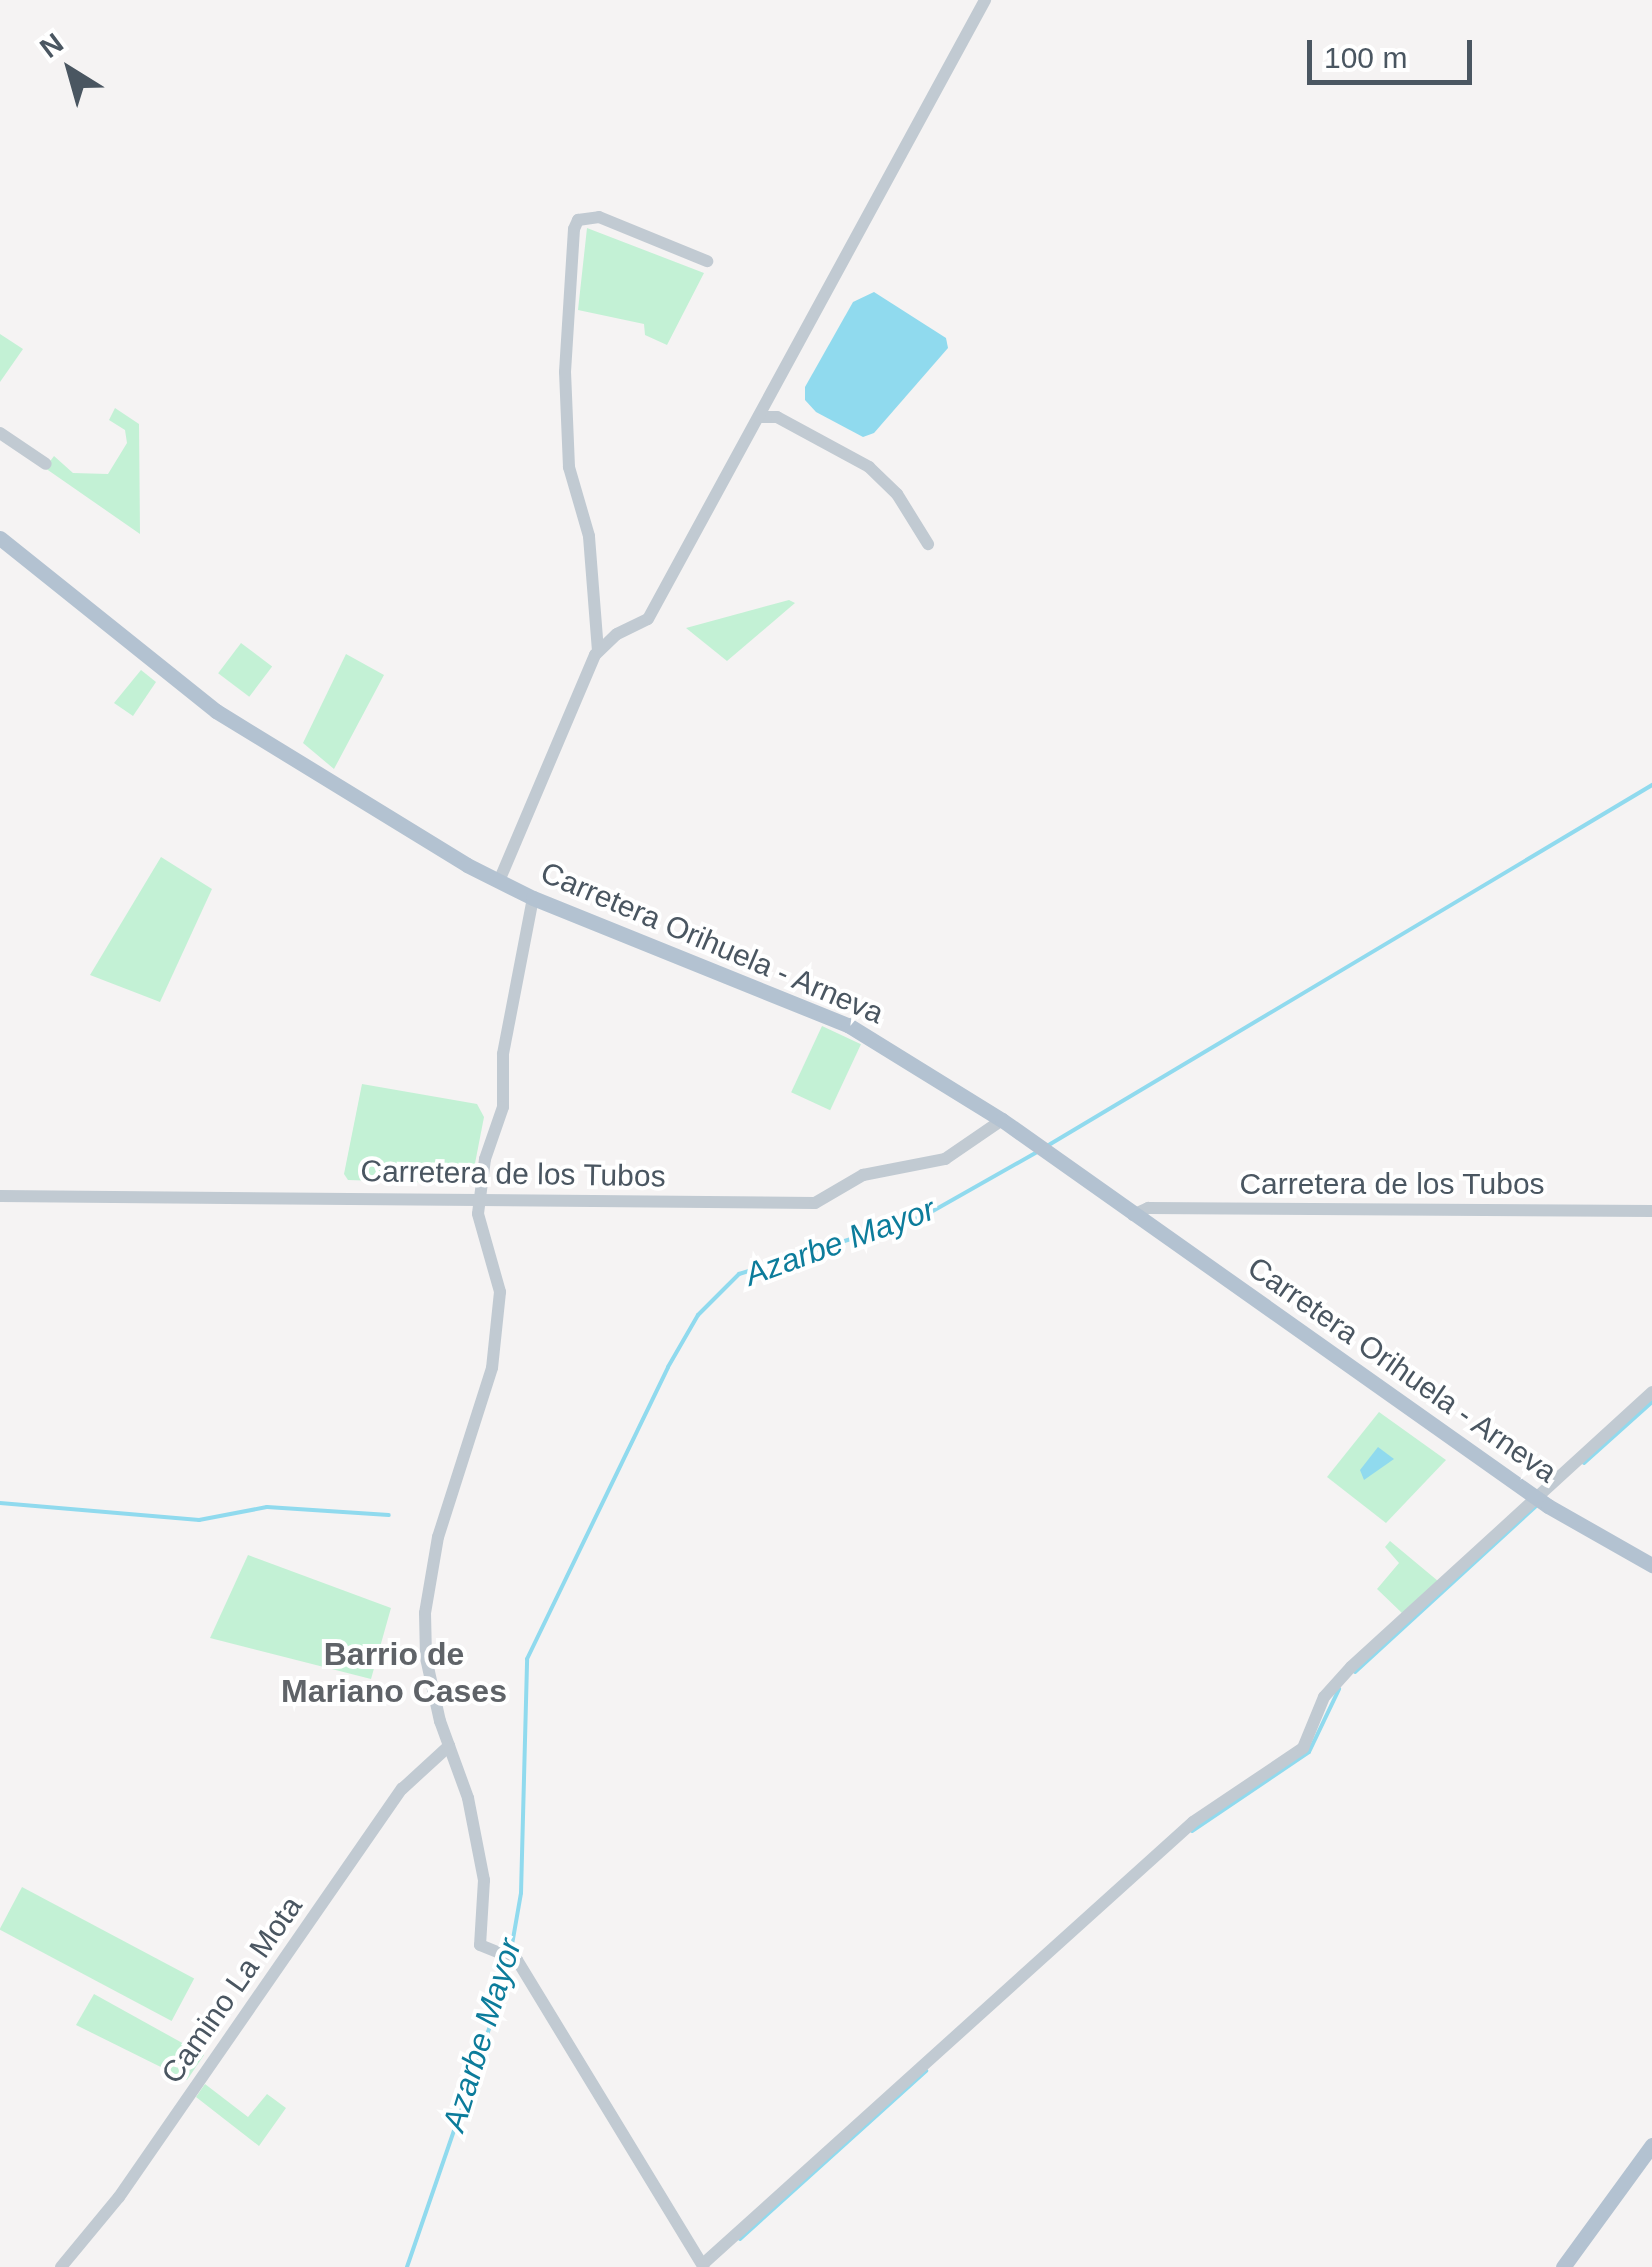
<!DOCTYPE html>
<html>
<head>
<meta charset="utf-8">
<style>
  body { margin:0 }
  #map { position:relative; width:1652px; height:2267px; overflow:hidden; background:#f5f3f3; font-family:Helvetica,sans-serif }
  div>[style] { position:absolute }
  .green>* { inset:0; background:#c3f1d5; transform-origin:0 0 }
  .water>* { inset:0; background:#90daee }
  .stream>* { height:4px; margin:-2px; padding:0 2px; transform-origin:2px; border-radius:2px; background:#90daee }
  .minor>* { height:12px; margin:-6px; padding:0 6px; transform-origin:6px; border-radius:6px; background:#c1cad2 }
  .major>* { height:15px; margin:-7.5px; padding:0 7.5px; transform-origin:7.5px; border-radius:7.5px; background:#b3c2d1 }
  span { translate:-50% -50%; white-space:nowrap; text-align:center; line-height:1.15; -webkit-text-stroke:8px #fff; paint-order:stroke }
  .street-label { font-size:30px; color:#4a5661 }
  .water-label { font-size:32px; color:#0c7c9b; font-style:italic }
  .neighbourhood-label { font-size:32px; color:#5f6368; font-weight:700 }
  .north { position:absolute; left:20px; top:20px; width:100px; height:100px; -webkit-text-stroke:8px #fff; paint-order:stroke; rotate:323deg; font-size:28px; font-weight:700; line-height:40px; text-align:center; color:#4a5661 }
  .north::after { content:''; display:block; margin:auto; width:35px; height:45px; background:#4a5661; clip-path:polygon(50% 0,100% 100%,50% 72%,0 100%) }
  .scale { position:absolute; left:1307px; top:40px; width:165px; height:45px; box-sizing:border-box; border:5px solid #4a5661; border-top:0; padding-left:12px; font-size:30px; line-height:35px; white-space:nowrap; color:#4a5661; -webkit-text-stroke:8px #fff; paint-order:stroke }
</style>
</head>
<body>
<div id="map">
  <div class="green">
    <div style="clip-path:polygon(587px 228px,704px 273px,667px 345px,645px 335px,644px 324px,578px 310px)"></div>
    <div style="clip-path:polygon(0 334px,23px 349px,0 382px)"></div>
    <div style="clip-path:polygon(115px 408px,139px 424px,140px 534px,45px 468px,54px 456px,73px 473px,108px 474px,127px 443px,125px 430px,109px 420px)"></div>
    <div style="clip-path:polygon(789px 600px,795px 603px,727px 661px,686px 628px)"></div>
    <div style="left:241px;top:643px;width:39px;height:38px;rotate:37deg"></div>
    <div style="clip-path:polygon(346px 654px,384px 675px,334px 769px,303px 743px)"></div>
    <div style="clip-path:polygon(141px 670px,156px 682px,133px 716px,114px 703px)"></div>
    <div style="clip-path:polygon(161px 857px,212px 889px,160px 1002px,90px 975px)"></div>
    <div style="left:822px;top:1026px;width:43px;height:73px;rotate:25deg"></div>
    <div style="clip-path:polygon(362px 1084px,477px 1104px,484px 1117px,471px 1184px,348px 1180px,344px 1174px)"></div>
    <div style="clip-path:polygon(1379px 1412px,1446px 1460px,1386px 1523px,1327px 1477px)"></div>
    <div style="clip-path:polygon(1390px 1541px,1438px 1581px,1403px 1614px,1377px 1589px,1399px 1563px,1385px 1547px)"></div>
    <div style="clip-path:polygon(248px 1555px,391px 1608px,371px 1679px,210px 1638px)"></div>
    <div style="left:22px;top:1887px;width:195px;height:48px;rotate:28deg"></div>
    <div style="clip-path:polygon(94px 1994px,204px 2055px,187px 2080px,76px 2025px)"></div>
    <div style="clip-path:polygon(205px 2084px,248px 2117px,267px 2094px,286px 2108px,259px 2146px,196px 2097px)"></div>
  </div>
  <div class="water">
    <div style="clip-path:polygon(874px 292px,946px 338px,948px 348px,874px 433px,863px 437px,816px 412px,805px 400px,805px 387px,853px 302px)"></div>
    <div style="clip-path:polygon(1378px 1447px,1394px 1459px,1364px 1480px,1360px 1470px)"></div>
  </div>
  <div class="stream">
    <div style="left:1047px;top:1146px;width:705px;rotate:-30.82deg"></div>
    <div style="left:1584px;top:1463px;width:91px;rotate:-41.9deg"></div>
    <div style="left:0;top:1503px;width:200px;rotate:4.9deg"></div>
    <div style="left:199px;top:1520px;width:69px;rotate:-10.8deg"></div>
    <div style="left:267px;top:1507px;width:122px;rotate:3.8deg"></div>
    <div style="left:1355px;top:1672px;width:246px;rotate:-42.5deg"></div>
    <div style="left:1192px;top:1831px;width:141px;rotate:-34deg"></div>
    <div style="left:1309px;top:1752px;width:70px;rotate:-64.5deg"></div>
    <div style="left:740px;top:2239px;width:251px;rotate:-42.1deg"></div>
    <div style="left:407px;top:2267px;width:305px;rotate:-71deg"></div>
    <div style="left:506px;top:1979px;width:87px;rotate:-80.1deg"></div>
    <div style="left:521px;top:1893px;width:234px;rotate:-88.5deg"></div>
    <div style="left:527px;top:1659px;width:324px;rotate:-64.2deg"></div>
    <div style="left:668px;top:1367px;width:60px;rotate:-60deg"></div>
    <div style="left:698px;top:1315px;width:58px;rotate:-45deg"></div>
    <div style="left:739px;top:1274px;width:194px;rotate:-17.4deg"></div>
    <div style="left:924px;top:1216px;width:132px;rotate:-29.5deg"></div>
  </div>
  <div class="minor">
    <div style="left:760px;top:417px;width:17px"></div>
    <div style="left:777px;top:417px;width:105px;rotate:28.5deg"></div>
    <div style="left:869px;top:467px;width:39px;rotate:44deg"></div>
    <div style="left:897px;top:494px;width:59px;rotate:58.2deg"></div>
    <div style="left:0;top:433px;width:55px;rotate:34deg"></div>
    <div style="left:598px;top:651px;width:115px;rotate:-94.5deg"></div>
    <div style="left:589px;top:536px;width:72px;rotate:-106.2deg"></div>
    <div style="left:569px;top:467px;width:95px;rotate:-92.4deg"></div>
    <div style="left:565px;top:372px;width:143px;rotate:-86.4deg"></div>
    <div style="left:574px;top:229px;width:10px;rotate:-66deg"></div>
    <div style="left:578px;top:220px;width:21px;rotate:-8deg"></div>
    <div style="left:599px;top:217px;width:117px;rotate:22.2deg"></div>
    <div style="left:499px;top:881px;width:246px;rotate:-67deg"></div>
    <div style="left:595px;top:655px;width:30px;rotate:-44deg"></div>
    <div style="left:617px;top:634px;width:34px;rotate:-26deg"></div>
    <div style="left:648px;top:619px;width:705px;rotate:-61.43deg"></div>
    <div style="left:533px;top:898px;width:159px;rotate:100.9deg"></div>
    <div style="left:503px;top:1054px;width:53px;rotate:90deg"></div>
    <div style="left:503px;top:1107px;width:55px;rotate:109.1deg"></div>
    <div style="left:485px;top:1159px;width:55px;rotate:97.3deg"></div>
    <div style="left:478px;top:1214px;width:81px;rotate:74.2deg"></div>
    <div style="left:500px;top:1292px;width:76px;rotate:96deg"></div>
    <div style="left:492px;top:1368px;width:177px;rotate:107.7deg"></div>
    <div style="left:438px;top:1537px;width:77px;rotate:99.7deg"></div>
    <div style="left:425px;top:1613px;width:45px;rotate:88.7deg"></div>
    <div style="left:426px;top:1658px;width:65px;rotate:77.5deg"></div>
    <div style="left:440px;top:1721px;width:82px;rotate:70deg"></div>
    <div style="left:468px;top:1798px;width:84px;rotate:79deg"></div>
    <div style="left:484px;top:1880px;width:65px;rotate:93.5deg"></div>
    <div style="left:480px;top:1945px;width:40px;rotate:22deg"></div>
    <div style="left:517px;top:1960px;width:359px;rotate:58.7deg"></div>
    <div style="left:0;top:1196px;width:815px;rotate:0.49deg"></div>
    <div style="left:815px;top:1203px;width:56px;rotate:-30.3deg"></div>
    <div style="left:863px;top:1175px;width:84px;rotate:-11deg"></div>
    <div style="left:945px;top:1159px;width:69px;rotate:-34.4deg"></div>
    <div style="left:1133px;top:1215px;width:17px;rotate:-25deg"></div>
    <div style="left:1148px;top:1208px;width:504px;rotate:0.34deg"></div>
    <div style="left:703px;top:2264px;width:660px;rotate:-42.05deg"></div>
    <div style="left:1193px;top:1822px;width:133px;rotate:-33.9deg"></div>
    <div style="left:1303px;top:1748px;width:55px;rotate:-67.6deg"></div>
    <div style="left:1324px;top:1697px;width:40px;rotate:-48deg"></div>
    <div style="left:1351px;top:1667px;width:408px;rotate:-42.4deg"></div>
    <div style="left:61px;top:2267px;width:91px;rotate:-50.4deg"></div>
    <div style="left:119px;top:2197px;width:497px;rotate:-55.3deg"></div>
    <div style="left:402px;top:1789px;width:64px;rotate:-42.5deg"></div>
  </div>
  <div class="major">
    <div style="left:0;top:538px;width:277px;rotate:38.7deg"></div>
    <div style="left:216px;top:711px;width:294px;rotate:31.5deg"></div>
    <div style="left:467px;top:865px;width:74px;rotate:26.6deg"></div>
    <div style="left:533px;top:898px;width:340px;rotate:22deg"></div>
    <div style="left:848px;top:1025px;width:181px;rotate:31.7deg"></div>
    <div style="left:1002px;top:1120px;width:669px;rotate:35.26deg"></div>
    <div style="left:1548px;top:1506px;width:120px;rotate:29.6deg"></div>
    <div style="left:1563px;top:2267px;width:151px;rotate:-53.9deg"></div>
  </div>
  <div class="street-label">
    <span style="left:712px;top:943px;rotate:23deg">Carretera Orihuela - Arneva</span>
    <span style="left:513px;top:1174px;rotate:1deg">Carretera de los Tubos</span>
    <span style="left:1392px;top:1184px">Carretera de los Tubos</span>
    <span style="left:1402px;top:1370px;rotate:35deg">Carretera Orihuela - Arneva</span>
    <span style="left:232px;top:1990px;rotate:-55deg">Camino La Mota</span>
  </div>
  <div class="water-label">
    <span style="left:840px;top:1242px;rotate:-20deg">Azarbe Mayor</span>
    <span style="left:482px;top:2035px;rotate:-73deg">Azarbe Mayor</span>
  </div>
  <div class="neighbourhood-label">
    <span style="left:394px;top:1673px">Barrio de<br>Mariano Cases</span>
  </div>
  <div class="north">N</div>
  <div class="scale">100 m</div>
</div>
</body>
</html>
